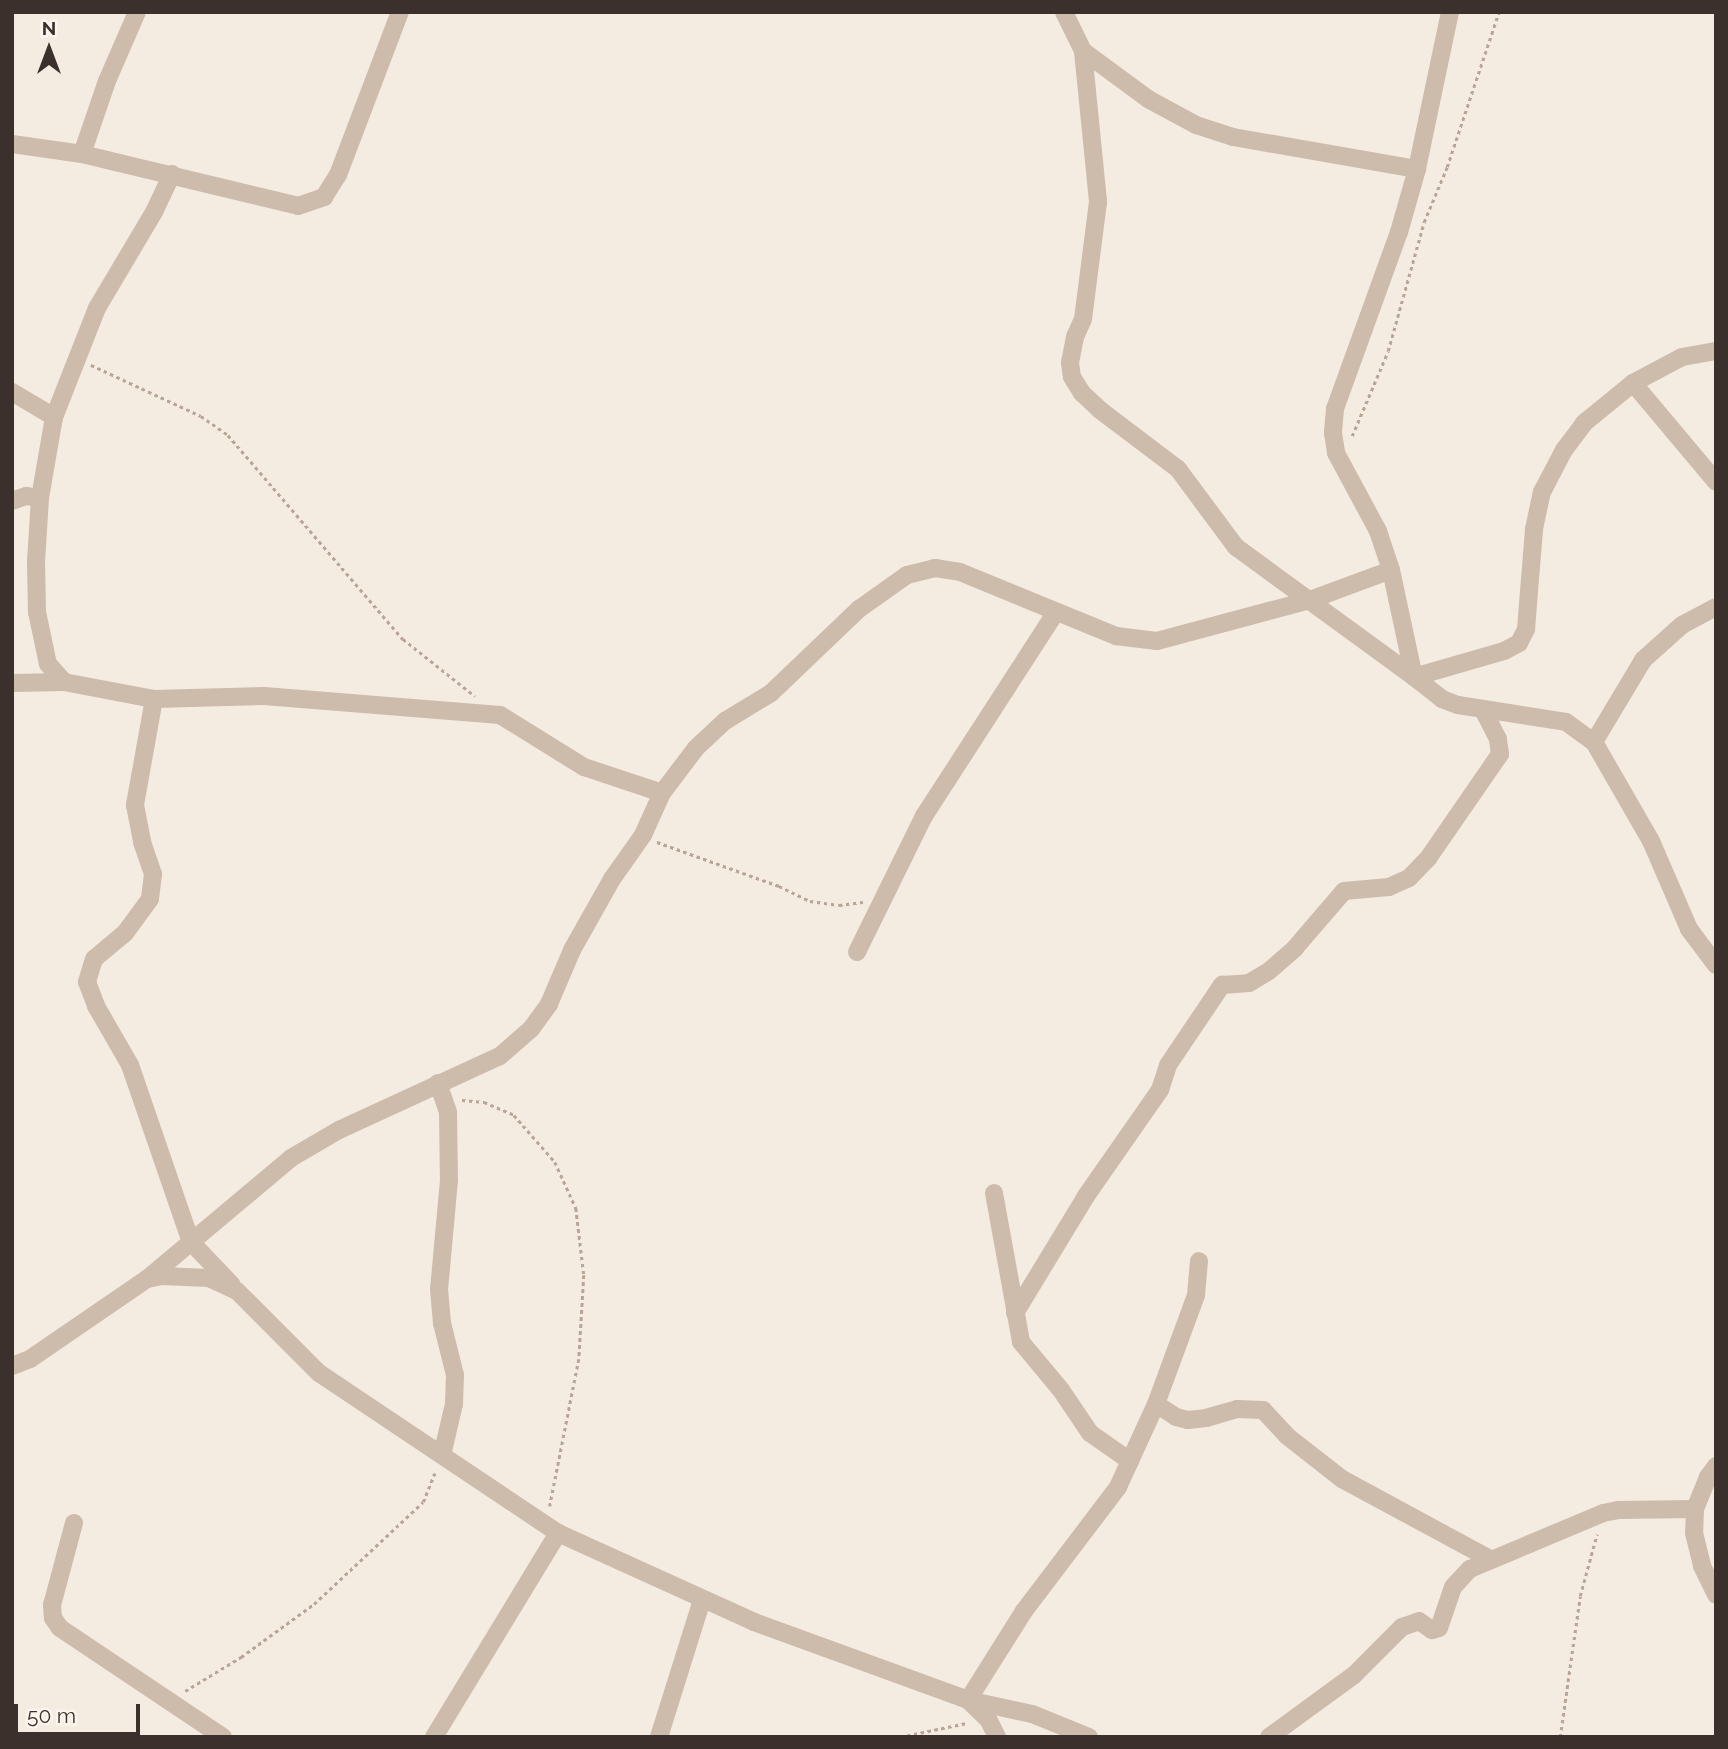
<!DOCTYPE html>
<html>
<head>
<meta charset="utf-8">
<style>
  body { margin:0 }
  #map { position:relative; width:1728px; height:1749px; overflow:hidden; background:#f4ebe1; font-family:Raleway,sans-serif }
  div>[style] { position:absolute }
  .path>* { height:2.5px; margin-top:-1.25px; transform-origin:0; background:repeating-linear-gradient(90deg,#b9a596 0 3.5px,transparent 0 7px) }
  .minor>* { height:18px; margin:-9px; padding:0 9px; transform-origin:9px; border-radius:9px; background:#cdbbac }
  span { translate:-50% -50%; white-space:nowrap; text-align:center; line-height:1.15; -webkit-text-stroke:7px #fbf5ee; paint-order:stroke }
  .frame { position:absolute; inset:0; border:14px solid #3b302b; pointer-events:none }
  .north { position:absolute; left:14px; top:14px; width:70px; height:70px; -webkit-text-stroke:5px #fbf5ee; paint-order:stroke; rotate:0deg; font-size:19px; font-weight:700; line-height:28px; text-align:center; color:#3b302b }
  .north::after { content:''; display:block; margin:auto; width:24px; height:32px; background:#3b302b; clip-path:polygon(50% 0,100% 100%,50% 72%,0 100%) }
  .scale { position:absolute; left:14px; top:1704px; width:126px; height:32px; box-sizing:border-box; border:4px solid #3b302b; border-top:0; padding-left:9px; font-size:21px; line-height:24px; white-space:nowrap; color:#3b302b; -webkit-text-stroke:5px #fbf5ee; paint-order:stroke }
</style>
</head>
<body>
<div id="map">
  <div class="path">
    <div style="left:91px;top:365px;width:121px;rotate:24.9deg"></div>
    <div style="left:201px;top:416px;width:33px;rotate:35deg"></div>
    <div style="left:228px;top:435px;width:269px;rotate:49.4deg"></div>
    <div style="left:403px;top:639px;width:92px;rotate:38.4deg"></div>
    <div style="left:1352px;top:436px;width:92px;rotate:-67deg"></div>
    <div style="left:1388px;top:351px;width:134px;rotate:-74.4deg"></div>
    <div style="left:1424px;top:222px;width:60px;rotate:-67.3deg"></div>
    <div style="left:1447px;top:167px;width:163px;rotate:-71.5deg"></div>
    <div style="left:657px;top:842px;width:130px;rotate:19.8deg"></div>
    <div style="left:779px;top:886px;width:34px;rotate:26deg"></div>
    <div style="left:810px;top:901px;width:29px;rotate:8deg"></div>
    <div style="left:839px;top:905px;width:24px;rotate:-7deg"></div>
    <div style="left:462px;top:1100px;width:22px;rotate:5deg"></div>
    <div style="left:484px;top:1102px;width:33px;rotate:23deg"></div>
    <div style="left:514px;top:1115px;width:62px;rotate:48.9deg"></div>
    <div style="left:555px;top:1162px;width:51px;rotate:65.5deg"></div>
    <div style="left:576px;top:1208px;width:67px;rotate:83.2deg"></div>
    <div style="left:584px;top:1275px;width:84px;rotate:93.4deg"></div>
    <div style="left:579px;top:1359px;width:150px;rotate:101.2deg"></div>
    <div style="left:185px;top:1691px;width:66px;rotate:-31.3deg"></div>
    <div style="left:241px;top:1657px;width:90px;rotate:-36deg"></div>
    <div style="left:314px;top:1604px;width:149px;rotate:-43.1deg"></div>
    <div style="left:423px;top:1502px;width:31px;rotate:-68deg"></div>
    <div style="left:900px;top:1737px;width:68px;rotate:-11.8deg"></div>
    <div style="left:1560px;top:1737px;width:142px;rotate:-81.9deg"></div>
    <div style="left:1580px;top:1596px;width:64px;rotate:-74.7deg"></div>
  </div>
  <div class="minor">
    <div style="left:1064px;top:12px;width:43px;rotate:64deg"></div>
    <div style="left:1083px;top:51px;width:152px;rotate:84.3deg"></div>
    <div style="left:1098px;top:202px;width:118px;rotate:97.3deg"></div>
    <div style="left:1083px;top:319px;width:20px;rotate:114deg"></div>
    <div style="left:1075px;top:337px;width:26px;rotate:101deg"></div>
    <div style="left:1070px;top:363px;width:14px;rotate:82deg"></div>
    <div style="left:1072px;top:377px;width:19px;rotate:58deg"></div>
    <div style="left:1082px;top:393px;width:25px;rotate:43deg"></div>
    <div style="left:1100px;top:410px;width:98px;rotate:37.1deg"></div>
    <div style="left:1178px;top:469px;width:97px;rotate:53.4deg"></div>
    <div style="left:1236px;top:547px;width:220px;rotate:36.1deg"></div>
    <div style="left:1414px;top:677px;width:94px;rotate:-16.1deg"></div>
    <div style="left:1504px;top:651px;width:17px;rotate:-28deg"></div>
    <div style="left:1519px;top:643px;width:16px;rotate:-63deg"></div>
    <div style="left:1526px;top:629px;width:100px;rotate:-85.4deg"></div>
    <div style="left:1534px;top:529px;width:38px;rotate:-78deg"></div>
    <div style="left:1542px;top:492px;width:47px;rotate:-62.4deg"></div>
    <div style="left:1564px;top:450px;width:34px;rotate:-53deg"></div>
    <div style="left:1584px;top:423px;width:63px;rotate:-39.2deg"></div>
    <div style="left:1633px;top:383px;width:55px;rotate:-28deg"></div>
    <div style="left:1682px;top:357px;width:35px;rotate:-10deg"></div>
    <div style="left:1450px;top:12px;width:160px;rotate:101.9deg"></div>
    <div style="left:1417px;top:169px;width:66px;rotate:105.9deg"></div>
    <div style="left:1399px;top:232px;width:188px;rotate:109.9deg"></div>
    <div style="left:1335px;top:409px;width:24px;rotate:95deg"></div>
    <div style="left:1333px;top:433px;width:20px;rotate:81deg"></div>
    <div style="left:1336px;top:453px;width:89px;rotate:61.7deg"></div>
    <div style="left:1378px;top:531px;width:41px;rotate:71.6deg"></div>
    <div style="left:1391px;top:570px;width:109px;rotate:77.9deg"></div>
    <div style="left:1414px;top:677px;width:36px;rotate:38deg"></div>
    <div style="left:1442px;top:699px;width:17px;rotate:21deg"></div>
    <div style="left:1458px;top:705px;width:109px;rotate:8.9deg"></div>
    <div style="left:1566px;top:722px;width:34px;rotate:36deg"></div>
    <div style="left:1594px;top:742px;width:114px;rotate:60.1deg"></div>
    <div style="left:1651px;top:841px;width:96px;rotate:66.6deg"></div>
    <div style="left:1689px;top:929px;width:45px;rotate:53.1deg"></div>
    <div style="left:1083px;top:51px;width:81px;rotate:36.4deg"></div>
    <div style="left:1148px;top:99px;width:55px;rotate:28.4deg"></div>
    <div style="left:1196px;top:125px;width:39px;rotate:18deg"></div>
    <div style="left:1233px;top:137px;width:187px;rotate:9.9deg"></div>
    <div style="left:12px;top:144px;width:71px;rotate:8.1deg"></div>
    <div style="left:82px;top:154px;width:222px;rotate:13.5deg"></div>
    <div style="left:298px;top:206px;width:28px;rotate:-19deg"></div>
    <div style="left:324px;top:197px;width:26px;rotate:-58deg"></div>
    <div style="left:338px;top:175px;width:174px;rotate:-69.2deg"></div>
    <div style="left:82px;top:154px;width:77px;rotate:-71.1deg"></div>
    <div style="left:107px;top:81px;width:75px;rotate:-66.5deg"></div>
    <div style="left:172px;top:174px;width:42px;rotate:115.3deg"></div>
    <div style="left:154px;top:212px;width:112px;rotate:120.7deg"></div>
    <div style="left:97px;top:308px;width:117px;rotate:111.5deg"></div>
    <div style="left:54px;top:417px;width:82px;rotate:99.8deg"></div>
    <div style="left:40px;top:498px;width:63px;rotate:93.6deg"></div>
    <div style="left:36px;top:561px;width:51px;rotate:88.9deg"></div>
    <div style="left:37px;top:612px;width:53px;rotate:78.1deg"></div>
    <div style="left:48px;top:664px;width:24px;rotate:48deg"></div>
    <div style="left:64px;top:682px;width:92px;rotate:10.7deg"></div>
    <div style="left:154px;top:699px;width:110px;rotate:-1.6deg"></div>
    <div style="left:264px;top:696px;width:237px;rotate:4.6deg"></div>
    <div style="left:500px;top:715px;width:99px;rotate:31.8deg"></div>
    <div style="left:584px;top:767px;width:82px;rotate:18.4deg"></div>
    <div style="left:1633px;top:383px;width:129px;rotate:50deg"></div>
    <div style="left:12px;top:392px;width:49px;rotate:30.8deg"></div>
    <div style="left:12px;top:501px;width:15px;rotate:-20deg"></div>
    <div style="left:26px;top:496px;width:14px;rotate:8deg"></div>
    <div style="left:12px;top:683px;width:52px;rotate:-1.1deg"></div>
    <div style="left:154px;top:699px;width:108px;rotate:100.2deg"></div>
    <div style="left:135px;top:805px;width:38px;rotate:79deg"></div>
    <div style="left:142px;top:842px;width:34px;rotate:71deg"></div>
    <div style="left:153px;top:874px;width:25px;rotate:97deg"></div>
    <div style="left:150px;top:899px;width:42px;rotate:126.3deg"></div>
    <div style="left:125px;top:933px;width:40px;rotate:140deg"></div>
    <div style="left:94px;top:959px;width:24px;rotate:107deg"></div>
    <div style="left:87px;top:982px;width:26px;rotate:69deg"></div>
    <div style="left:96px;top:1006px;width:68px;rotate:60deg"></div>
    <div style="left:130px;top:1065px;width:187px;rotate:71deg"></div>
    <div style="left:191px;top:1242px;width:59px;rotate:46.4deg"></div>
    <div style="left:1594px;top:742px;width:96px;rotate:-59.1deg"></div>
    <div style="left:1643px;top:660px;width:52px;rotate:-41.9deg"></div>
    <div style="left:1682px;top:625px;width:38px;rotate:-28deg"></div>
    <div style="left:857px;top:952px;width:152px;rotate:-63.8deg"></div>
    <div style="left:924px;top:816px;width:243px;rotate:-57.1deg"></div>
    <div style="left:438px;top:1083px;width:31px;rotate:71deg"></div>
    <div style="left:448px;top:1112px;width:68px;rotate:89.2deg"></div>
    <div style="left:449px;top:1180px;width:109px;rotate:95.2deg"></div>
    <div style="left:439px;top:1289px;width:34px;rotate:85deg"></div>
    <div style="left:442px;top:1323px;width:54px;rotate:76deg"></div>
    <div style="left:455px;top:1375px;width:29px;rotate:92deg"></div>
    <div style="left:454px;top:1404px;width:52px;rotate:103.2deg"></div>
    <div style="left:994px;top:1193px;width:151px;rotate:79.7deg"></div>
    <div style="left:1021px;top:1342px;width:62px;rotate:50.2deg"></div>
    <div style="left:1061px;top:1390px;width:52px;rotate:56deg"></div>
    <div style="left:1090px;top:1433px;width:49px;rotate:35deg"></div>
    <div style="left:147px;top:1279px;width:188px;rotate:-40deg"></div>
    <div style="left:291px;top:1158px;width:56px;rotate:-30.3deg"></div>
    <div style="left:339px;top:1130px;width:177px;rotate:-24.7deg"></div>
    <div style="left:500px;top:1056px;width:41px;rotate:-41.1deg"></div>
    <div style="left:531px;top:1029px;width:31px;rotate:-54deg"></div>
    <div style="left:549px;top:1004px;width:59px;rotate:-66.9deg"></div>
    <div style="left:572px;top:950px;width:81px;rotate:-60.6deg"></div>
    <div style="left:612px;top:879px;width:54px;rotate:-54.8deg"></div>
    <div style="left:643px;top:835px;width:46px;rotate:-65.7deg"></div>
    <div style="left:662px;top:793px;width:56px;rotate:-52.9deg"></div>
    <div style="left:696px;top:748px;width:40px;rotate:-43deg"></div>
    <div style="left:725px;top:721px;width:54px;rotate:-31.3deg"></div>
    <div style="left:771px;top:693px;width:122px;rotate:-43.7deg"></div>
    <div style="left:859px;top:609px;width:59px;rotate:-35.3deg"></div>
    <div style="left:907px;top:575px;width:29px;rotate:-14deg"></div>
    <div style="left:935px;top:568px;width:25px;rotate:9deg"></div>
    <div style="left:960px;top:572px;width:169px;rotate:22.3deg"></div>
    <div style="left:1116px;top:636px;width:41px;rotate:7deg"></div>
    <div style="left:1157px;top:641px;width:158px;rotate:-15deg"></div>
    <div style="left:1310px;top:600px;width:86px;rotate:-20.3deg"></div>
    <div style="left:1015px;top:1313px;width:137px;rotate:-58.7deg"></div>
    <div style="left:1086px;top:1196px;width:129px;rotate:-55.1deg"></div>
    <div style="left:1160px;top:1090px;width:26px;rotate:-72deg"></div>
    <div style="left:1168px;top:1065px;width:97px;rotate:-56deg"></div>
    <div style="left:1222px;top:985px;width:27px;rotate:-4deg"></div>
    <div style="left:1249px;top:983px;width:23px;rotate:-31deg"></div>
    <div style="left:1269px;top:971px;width:35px;rotate:-41deg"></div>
    <div style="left:1295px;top:948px;width:75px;rotate:-49.3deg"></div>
    <div style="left:1344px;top:891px;width:45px;rotate:-5.1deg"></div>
    <div style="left:1389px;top:887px;width:22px;rotate:-24deg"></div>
    <div style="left:1409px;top:878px;width:29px;rotate:-46deg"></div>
    <div style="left:1429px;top:857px;width:125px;rotate:-55.4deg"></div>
    <div style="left:1500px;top:754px;width:15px;rotate:-98deg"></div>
    <div style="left:1498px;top:739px;width:33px;rotate:-117deg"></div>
    <div style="left:12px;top:1366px;width:19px;rotate:-21deg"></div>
    <div style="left:30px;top:1359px;width:142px;rotate:-34.4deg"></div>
    <div style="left:147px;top:1279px;width:14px;rotate:-12deg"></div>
    <div style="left:161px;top:1276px;width:48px;rotate:2.4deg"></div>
    <div style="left:209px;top:1278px;width:31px;rotate:25deg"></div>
    <div style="left:237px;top:1291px;width:116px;rotate:45deg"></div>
    <div style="left:319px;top:1373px;width:288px;rotate:33.8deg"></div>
    <div style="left:558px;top:1533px;width:215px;rotate:24.4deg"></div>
    <div style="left:754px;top:1622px;width:228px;rotate:20deg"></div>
    <div style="left:968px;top:1700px;width:28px;rotate:44deg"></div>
    <div style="left:988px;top:1719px;width:20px;rotate:63deg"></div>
    <div style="left:1156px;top:1404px;width:24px;rotate:33deg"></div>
    <div style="left:1176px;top:1417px;width:12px;rotate:14deg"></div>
    <div style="left:1188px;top:1420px;width:18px;rotate:-6deg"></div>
    <div style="left:1206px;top:1418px;width:32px;rotate:-16deg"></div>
    <div style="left:1237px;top:1409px;width:26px;rotate:2deg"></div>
    <div style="left:1263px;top:1410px;width:35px;rotate:47deg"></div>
    <div style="left:1287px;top:1436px;width:70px;rotate:38deg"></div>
    <div style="left:1342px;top:1479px;width:168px;rotate:28.4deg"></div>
    <div style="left:1716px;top:1466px;width:14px;rotate:126deg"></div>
    <div style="left:1708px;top:1477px;width:35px;rotate:112deg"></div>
    <div style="left:1695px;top:1509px;width:24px;rotate:92deg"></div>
    <div style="left:1694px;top:1533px;width:34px;rotate:76deg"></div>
    <div style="left:1702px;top:1566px;width:32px;rotate:64deg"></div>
    <div style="left:74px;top:1523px;width:85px;rotate:105deg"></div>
    <div style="left:52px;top:1605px;width:13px;rotate:86deg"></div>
    <div style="left:53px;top:1618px;width:12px;rotate:55deg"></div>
    <div style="left:60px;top:1628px;width:196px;rotate:33.8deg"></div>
    <div style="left:434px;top:1737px;width:239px;rotate:-58.7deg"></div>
    <div style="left:659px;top:1737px;width:144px;rotate:-72.6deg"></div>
    <div style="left:1089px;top:1737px;width:61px;rotate:-158deg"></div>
    <div style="left:1032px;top:1714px;width:66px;rotate:-167.7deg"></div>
    <div style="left:968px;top:1700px;width:105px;rotate:-57.8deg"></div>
    <div style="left:1024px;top:1611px;width:156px;rotate:-52.8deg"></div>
    <div style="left:1118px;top:1487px;width:91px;rotate:-65.4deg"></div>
    <div style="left:1156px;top:1404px;width:116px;rotate:-69.8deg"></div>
    <div style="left:1196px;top:1295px;width:34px;rotate:-85deg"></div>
    <div style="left:1269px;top:1737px;width:105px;rotate:-36.1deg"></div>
    <div style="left:1354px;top:1675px;width:68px;rotate:-45deg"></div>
    <div style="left:1402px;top:1627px;width:18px;rotate:-19deg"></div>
    <div style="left:1419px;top:1621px;width:16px;rotate:35deg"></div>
    <div style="left:1432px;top:1630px;width:7px;rotate:-16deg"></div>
    <div style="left:1439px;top:1628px;width:43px;rotate:-71.1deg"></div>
    <div style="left:1453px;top:1587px;width:25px;rotate:-47deg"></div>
    <div style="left:1470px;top:1569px;width:144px;rotate:-22.8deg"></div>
    <div style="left:1603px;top:1513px;width:15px;rotate:-11deg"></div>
    <div style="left:1618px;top:1510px;width:77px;rotate:-0.7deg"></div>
  </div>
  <div class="frame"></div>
  <div class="north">N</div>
  <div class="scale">50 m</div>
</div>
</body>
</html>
